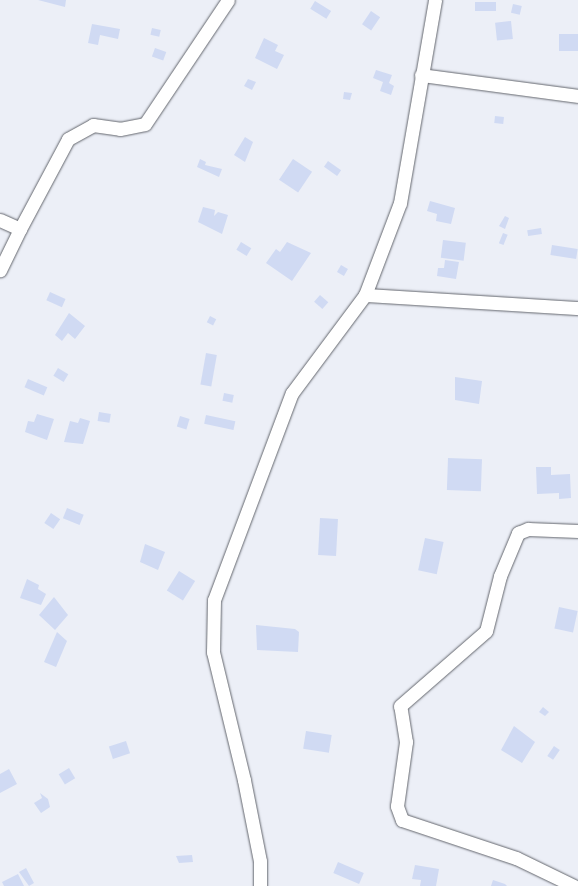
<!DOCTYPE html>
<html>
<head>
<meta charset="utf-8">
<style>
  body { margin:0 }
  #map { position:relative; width:578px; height:886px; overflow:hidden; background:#eceff7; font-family:Inter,sans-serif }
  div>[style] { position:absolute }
  .building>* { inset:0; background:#d0daf3; transform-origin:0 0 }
  .roads { filter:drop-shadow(0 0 1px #63666d) drop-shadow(0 0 1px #63666d) }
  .minor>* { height:13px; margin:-6.5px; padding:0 6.5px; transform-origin:6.5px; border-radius:6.5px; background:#fff }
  span { translate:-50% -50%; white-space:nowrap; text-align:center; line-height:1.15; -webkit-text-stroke:3.5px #fff; paint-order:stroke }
</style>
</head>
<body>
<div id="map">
  <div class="building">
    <div style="clip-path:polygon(38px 0,66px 0,65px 7px)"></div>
    <div style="left:315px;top:1px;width:19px;height:9px;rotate:32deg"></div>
    <div style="left:475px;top:2px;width:21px;height:9px"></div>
    <div style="left:513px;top:4px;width:9px;height:9px;rotate:13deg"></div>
    <div style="left:371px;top:11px;width:11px;height:16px;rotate:34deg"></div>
    <div style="left:511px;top:21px;width:18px;height:16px;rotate:84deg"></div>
    <div style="clip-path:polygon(92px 24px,120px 29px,118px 39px,100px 35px,98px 45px,88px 43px)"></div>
    <div style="left:152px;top:28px;width:9px;height:7px;rotate:13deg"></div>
    <div style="left:578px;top:34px;width:17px;height:19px;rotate:90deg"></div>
    <div style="clip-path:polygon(264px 38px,278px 45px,275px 51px,284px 55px,277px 69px,255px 58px)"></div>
    <div style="left:155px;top:48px;width:12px;height:9px;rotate:20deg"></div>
    <div style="clip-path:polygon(376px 70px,392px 75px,389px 83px,394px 86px,391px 95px,380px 91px,383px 82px,373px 78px)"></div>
    <div style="clip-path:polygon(248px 79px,256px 82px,252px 90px,244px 86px)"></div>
    <div style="clip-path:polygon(344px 92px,352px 93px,350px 100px,343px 99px)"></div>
    <div style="left:495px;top:116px;width:9px;height:7px;rotate:6deg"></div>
    <div style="clip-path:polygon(245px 137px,253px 142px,245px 162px,234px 155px)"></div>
    <div style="clip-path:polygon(200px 159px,206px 162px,205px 165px,222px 169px,219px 177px,197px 167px)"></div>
    <div style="left:293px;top:159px;width:23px;height:25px;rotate:34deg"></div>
    <div style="left:328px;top:161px;width:16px;height:7px;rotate:35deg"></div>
    <div style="clip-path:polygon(430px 201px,455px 208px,451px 224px,436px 221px,437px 214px,427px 211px)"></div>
    <div style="clip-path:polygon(203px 207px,215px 210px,214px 216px,218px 212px,228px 215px,222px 234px,198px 222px)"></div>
    <div style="clip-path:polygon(505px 216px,509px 218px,505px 229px,499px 226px)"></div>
    <div style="left:541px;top:228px;width:6px;height:14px;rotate:81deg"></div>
    <div style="left:503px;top:233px;width:5px;height:11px;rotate:22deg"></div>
    <div style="left:443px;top:240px;width:23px;height:18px;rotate:7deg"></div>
    <div style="left:241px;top:242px;width:12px;height:9px;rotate:31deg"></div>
    <div style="clip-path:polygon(287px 242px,311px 253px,292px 281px,266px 263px,276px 249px,280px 252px)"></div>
    <div style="left:552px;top:245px;width:26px;height:10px;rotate:9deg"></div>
    <div style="clip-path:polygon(445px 260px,459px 262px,456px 279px,437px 276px,438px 268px,444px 268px)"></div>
    <div style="left:341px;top:265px;width:8px;height:8px;rotate:30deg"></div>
    <div style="left:50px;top:292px;width:17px;height:9px;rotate:24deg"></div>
    <div style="left:320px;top:295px;width:11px;height:9px;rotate:41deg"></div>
    <div style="clip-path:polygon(69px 313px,85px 326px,75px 339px,68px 333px,62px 341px,55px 335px)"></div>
    <div style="left:210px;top:316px;width:7px;height:7px;rotate:27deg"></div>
    <div style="left:206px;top:353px;width:11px;height:32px;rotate:10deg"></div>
    <div style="left:58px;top:368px;width:12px;height:9px;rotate:31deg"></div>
    <div style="clip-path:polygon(455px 377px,482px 381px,479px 404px,455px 400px)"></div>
    <div style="left:28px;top:379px;width:21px;height:9px;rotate:23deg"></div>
    <div style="left:224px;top:393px;width:10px;height:8px;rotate:11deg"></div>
    <div style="left:99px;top:412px;width:12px;height:9px;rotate:9deg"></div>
    <div style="clip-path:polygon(37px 414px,54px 419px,47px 440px,25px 432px,28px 421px,34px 422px)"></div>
    <div style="left:206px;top:415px;width:30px;height:9px;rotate:12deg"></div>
    <div style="left:180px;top:416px;width:10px;height:11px;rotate:17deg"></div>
    <div style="clip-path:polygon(80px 418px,90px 421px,83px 444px,64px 442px,70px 421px,78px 423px)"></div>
    <div style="left:448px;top:458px;width:34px;height:32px;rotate:2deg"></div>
    <div style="clip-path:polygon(536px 467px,551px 467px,551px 475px,570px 474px,571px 498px,559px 499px,559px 493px,537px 494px)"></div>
    <div style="left:67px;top:508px;width:18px;height:11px;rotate:22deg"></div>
    <div style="left:51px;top:513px;width:11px;height:12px;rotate:34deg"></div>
    <div style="left:320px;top:518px;width:18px;height:37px;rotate:3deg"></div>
    <div style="left:425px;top:538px;width:19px;height:33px;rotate:12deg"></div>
    <div style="clip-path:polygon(145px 544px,165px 552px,158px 570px,140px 562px)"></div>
    <div style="left:179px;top:571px;width:19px;height:23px;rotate:32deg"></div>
    <div style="clip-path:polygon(27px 579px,39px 585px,38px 589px,46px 594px,41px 605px,20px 598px)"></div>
    <div style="clip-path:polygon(54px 597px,68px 615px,55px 630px,39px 615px)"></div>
    <div style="left:559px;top:607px;width:19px;height:22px;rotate:12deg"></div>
    <div style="clip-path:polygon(256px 625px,295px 629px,299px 632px,298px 652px,257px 650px)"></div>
    <div style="clip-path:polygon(57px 632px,67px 641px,56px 667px,44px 662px)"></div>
    <div style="clip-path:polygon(543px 707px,549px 712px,545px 716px,539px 712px)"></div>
    <div style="clip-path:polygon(514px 726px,535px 742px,522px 763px,501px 750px)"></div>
    <div style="left:306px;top:731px;width:26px;height:18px;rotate:9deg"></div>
    <div style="left:126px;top:741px;width:13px;height:18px;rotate:72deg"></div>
    <div style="left:554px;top:746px;width:7px;height:12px;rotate:34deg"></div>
    <div style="left:69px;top:768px;width:12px;height:12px;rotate:59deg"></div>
    <div style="clip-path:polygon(9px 769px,17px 784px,0 793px,0 774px)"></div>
    <div style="clip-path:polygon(40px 793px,48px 799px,50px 807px,41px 813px,34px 803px,42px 798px)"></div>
    <div style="clip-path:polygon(192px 855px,193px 862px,179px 863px,176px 856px)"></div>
    <div style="left:338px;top:862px;width:28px;height:12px;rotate:23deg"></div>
    <div style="clip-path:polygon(415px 865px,439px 869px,436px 886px,420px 886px,421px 880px,412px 879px)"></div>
    <div style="clip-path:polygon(26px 868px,34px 883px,29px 886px,19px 872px)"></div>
    <div style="clip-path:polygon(18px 874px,24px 886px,4px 886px,2px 882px)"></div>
    <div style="clip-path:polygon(493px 880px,505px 884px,507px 886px,491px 886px)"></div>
  </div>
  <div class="roads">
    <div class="minor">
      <div style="left:421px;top:75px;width:158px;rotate:7.6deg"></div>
      <div style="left:0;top:220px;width:22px;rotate:24deg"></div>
      <div style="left:20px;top:229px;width:46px;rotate:116deg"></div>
      <div style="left:20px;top:229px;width:102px;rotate:-61.9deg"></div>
      <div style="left:68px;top:139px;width:29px;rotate:-29deg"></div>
      <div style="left:93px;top:125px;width:27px;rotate:8deg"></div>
      <div style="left:120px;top:129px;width:25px;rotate:-11deg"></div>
      <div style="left:145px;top:124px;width:149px;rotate:-56.2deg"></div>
      <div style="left:365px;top:295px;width:213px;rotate:3.5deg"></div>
      <div style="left:260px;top:886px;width:25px;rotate:-90deg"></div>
      <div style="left:260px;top:861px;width:83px;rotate:-101.2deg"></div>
      <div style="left:244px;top:780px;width:132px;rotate:-103.6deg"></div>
      <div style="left:213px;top:652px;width:52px;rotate:-88.9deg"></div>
      <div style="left:214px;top:600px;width:221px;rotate:-69.4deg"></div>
      <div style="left:292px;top:393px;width:122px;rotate:-53.3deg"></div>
      <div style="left:365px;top:295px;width:98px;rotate:-69.2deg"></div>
      <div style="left:400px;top:203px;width:206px;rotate:-80.2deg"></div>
      <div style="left:574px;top:886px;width:64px;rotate:-154.2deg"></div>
      <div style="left:516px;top:858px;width:120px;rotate:-161.6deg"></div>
      <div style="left:402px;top:820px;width:15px;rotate:-110deg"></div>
      <div style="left:397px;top:806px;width:65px;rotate:-82deg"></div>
      <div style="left:406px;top:742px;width:36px;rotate:-99deg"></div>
      <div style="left:400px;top:706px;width:114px;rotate:-41.1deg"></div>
      <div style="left:486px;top:631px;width:57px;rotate:-75.7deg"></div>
      <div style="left:500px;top:576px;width:47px;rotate:-67.3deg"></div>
      <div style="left:518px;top:533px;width:11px;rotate:-22deg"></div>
      <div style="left:528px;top:529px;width:50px;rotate:2.3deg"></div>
    </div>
  </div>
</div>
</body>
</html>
